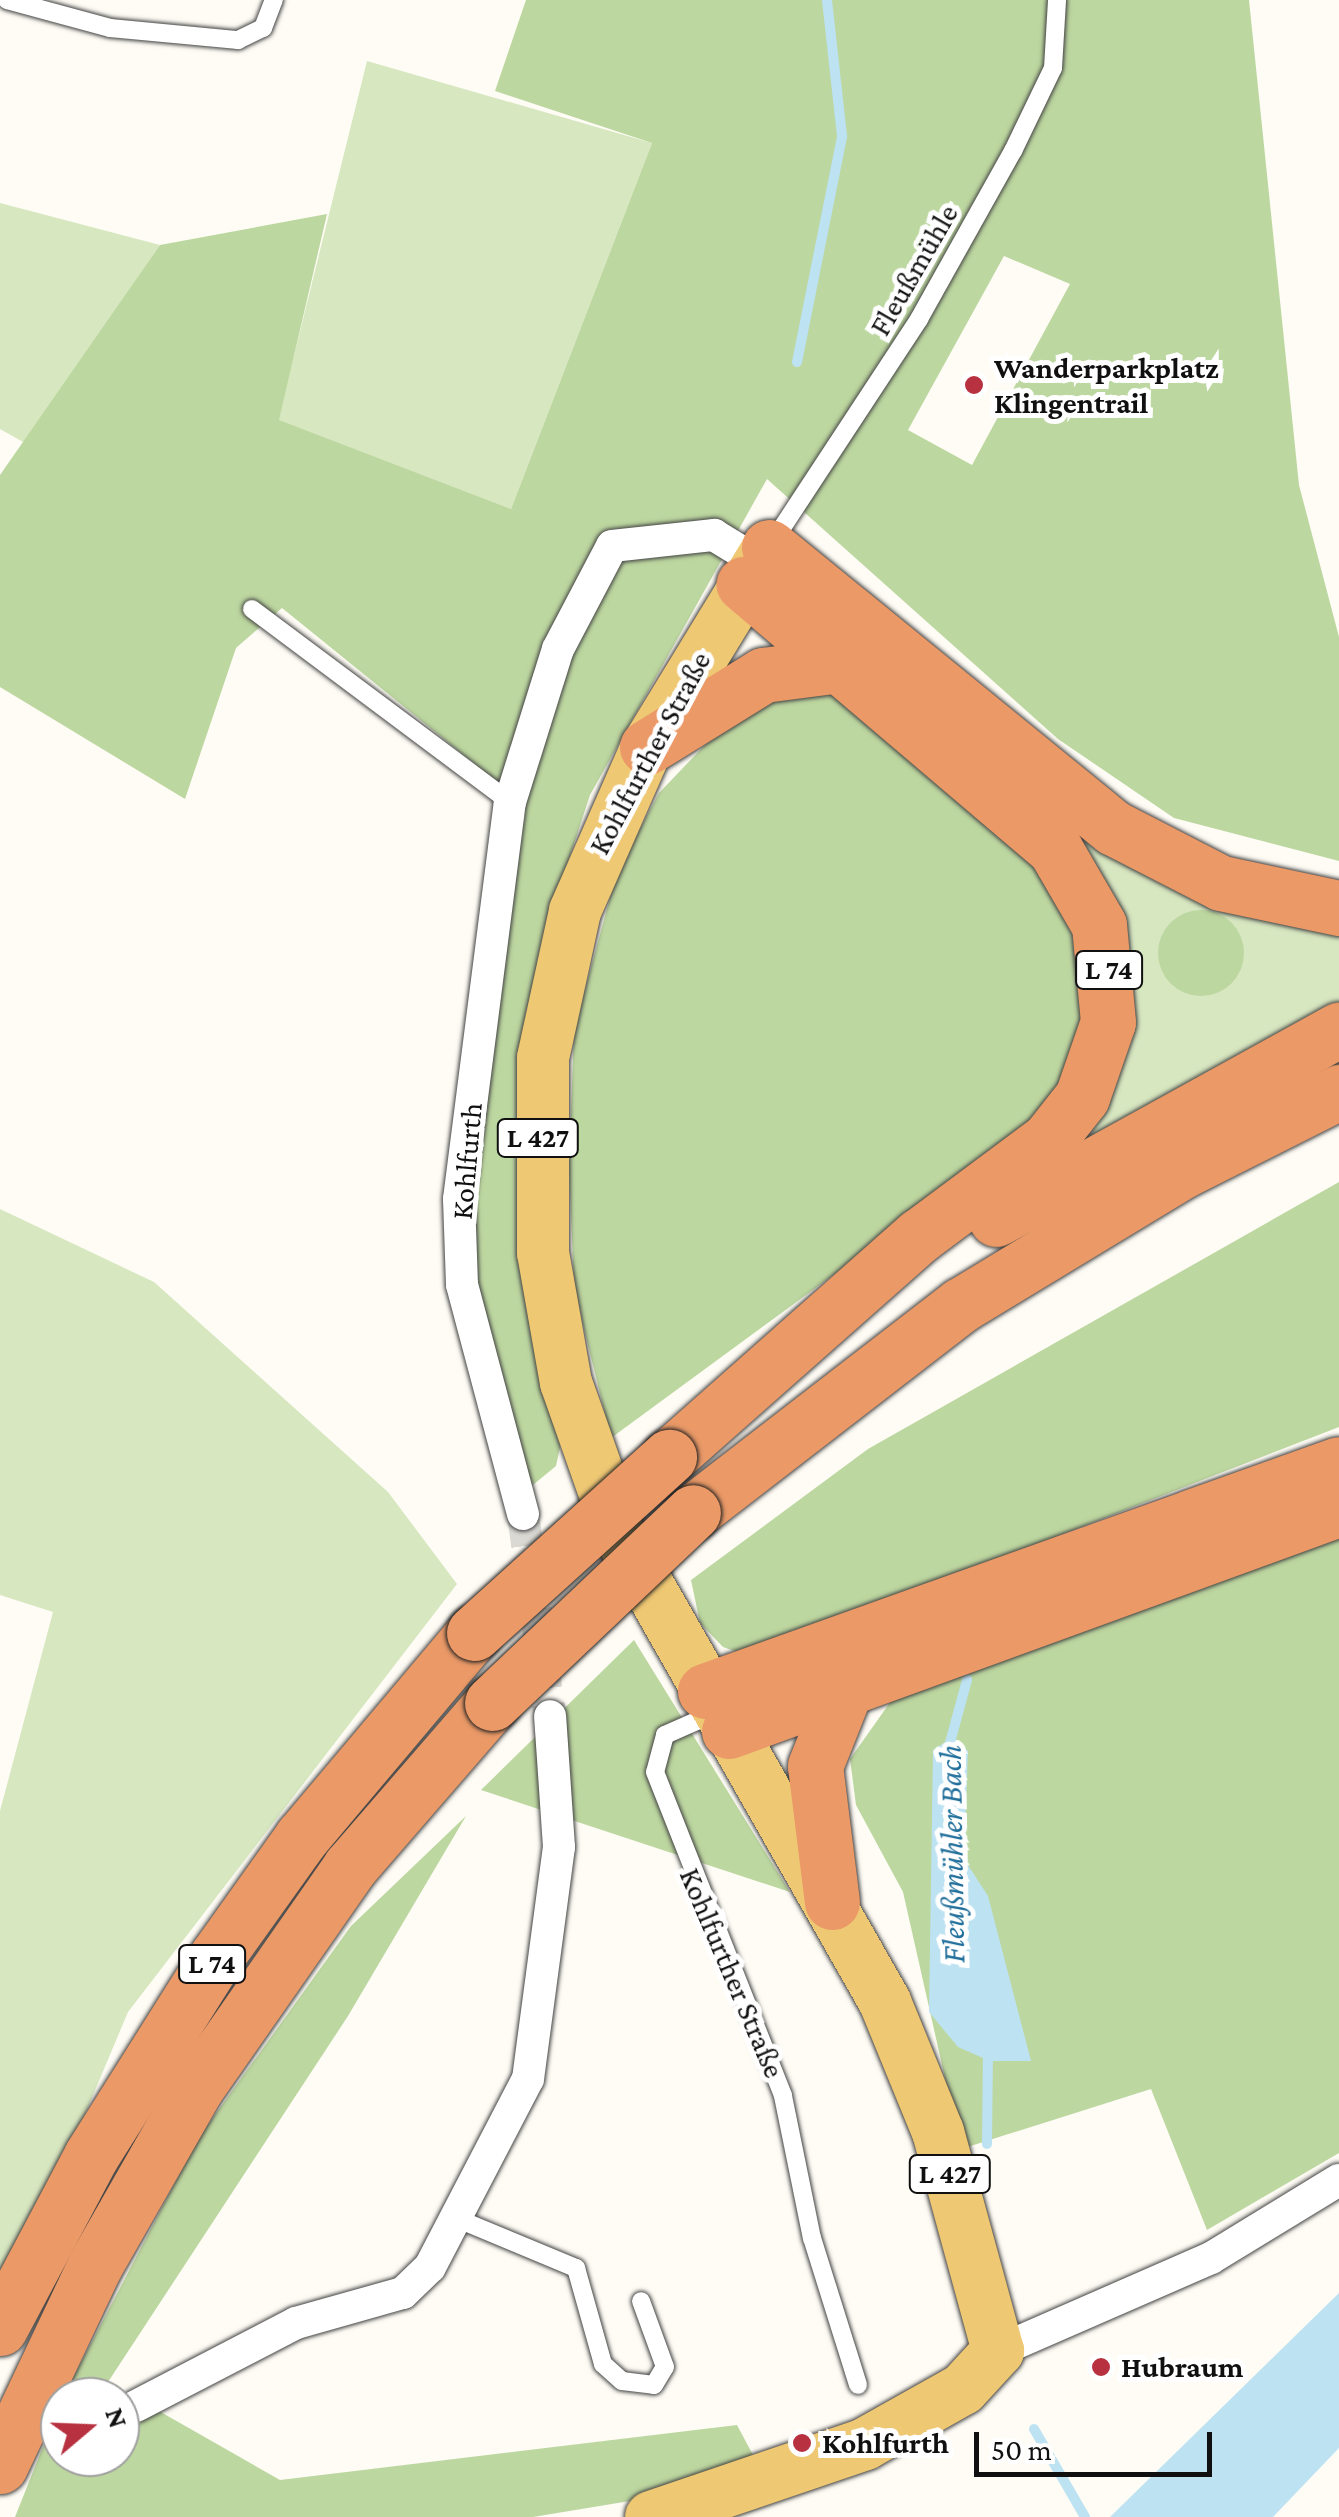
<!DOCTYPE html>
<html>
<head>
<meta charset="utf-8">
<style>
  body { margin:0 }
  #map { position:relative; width:1339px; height:2517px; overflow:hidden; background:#fefcf5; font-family:"Crimson Pro",serif }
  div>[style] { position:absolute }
  .green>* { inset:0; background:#d7e7c0 }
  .forest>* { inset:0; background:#bdd7a0 }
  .round { border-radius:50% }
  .water>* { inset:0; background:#bde2f2 }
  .stream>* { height:10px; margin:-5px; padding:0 5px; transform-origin:5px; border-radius:5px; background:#bde2f2 }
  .street-tunnel>* { height:32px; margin-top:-16px; transform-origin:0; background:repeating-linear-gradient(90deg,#dad9d3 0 32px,transparent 0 48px) }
  .roads { filter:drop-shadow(0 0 2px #434343) drop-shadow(0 0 2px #434343) }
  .lane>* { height:18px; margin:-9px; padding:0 9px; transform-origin:9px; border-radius:9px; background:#fff }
  .street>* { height:32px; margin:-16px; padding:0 16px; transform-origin:16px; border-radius:16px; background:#fff }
  .primary>* { height:52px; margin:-26px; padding:0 26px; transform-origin:26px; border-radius:26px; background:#efc874 }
  .highway>* { height:55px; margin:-27.5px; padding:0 27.5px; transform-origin:27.5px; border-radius:27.5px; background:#ea9967 }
  .bridges { filter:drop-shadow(0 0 2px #212121) drop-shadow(0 0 2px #212121) }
  .highway-bridge>* { height:55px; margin:-27.5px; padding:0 27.5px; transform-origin:27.5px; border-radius:27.5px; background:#ea9967 }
  .dots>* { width:28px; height:28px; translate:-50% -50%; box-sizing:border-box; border:5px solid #fff; border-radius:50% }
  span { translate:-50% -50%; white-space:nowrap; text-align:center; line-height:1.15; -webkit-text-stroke:10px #fff; paint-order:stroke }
  .shield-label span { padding:2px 8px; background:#fff; border:2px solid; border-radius:8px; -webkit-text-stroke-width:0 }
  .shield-label { font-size:28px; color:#101010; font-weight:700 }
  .street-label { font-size:30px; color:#101010 }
  .poi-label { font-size:30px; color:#101010; font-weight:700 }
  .left { translate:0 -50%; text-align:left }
  .water-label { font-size:32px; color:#216f9b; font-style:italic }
  .north { position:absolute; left:40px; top:2377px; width:100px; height:100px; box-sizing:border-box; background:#fff; border:2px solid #9f9f9f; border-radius:50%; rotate:71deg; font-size:28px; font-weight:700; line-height:40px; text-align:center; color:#101010 }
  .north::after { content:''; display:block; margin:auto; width:35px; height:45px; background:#b83141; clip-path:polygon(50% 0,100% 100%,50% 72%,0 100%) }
  .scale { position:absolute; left:974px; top:2432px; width:238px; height:45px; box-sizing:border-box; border:5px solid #101010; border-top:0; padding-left:12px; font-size:30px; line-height:35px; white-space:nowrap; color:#101010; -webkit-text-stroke:8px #fff; paint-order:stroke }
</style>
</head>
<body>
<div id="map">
  <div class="green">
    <div style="clip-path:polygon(367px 61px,652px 143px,511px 509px,278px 420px)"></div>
    <div style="clip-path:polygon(0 203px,160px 245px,25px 443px,0 429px)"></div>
    <div style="clip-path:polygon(1061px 808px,1339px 929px,1339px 1023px,1021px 1181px)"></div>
    <div style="clip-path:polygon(0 1209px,154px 1282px,388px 1492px,457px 1584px,128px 2012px,0 2316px,0 1811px,53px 1612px,0 1595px)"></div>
  </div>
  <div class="forest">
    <div style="clip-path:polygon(evenodd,526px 0,1249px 0,1299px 485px,1339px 637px,1339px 861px,1174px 818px,1058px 739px,767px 479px,590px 795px,567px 865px,561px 1443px,556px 1466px,528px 1489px,478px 1294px,471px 1198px,509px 869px,525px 817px,481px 769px,282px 608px,236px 648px,185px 799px,0 687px,0 475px,160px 245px,327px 214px,279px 420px,511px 509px,652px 143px,495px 91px,526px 0,1004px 256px,1070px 284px,972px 465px,908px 430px,1004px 256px)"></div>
    <div style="clip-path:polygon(832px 690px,1045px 870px,1072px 918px,1089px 1009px,1075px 1066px,1031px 1130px,611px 1438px,574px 1288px,569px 1166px,574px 1030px,617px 872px,659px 793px,744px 704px)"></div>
    <div class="round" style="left:1158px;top:910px;width:86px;height:86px"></div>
    <div style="clip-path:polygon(1339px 1182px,1339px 1427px,749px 1656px,723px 1647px,700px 1623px,691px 1580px,868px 1449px)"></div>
    <div style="clip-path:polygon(1339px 1538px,1339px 2153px,1207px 2230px,1151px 2089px,961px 2149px,903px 1892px,856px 1805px,850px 1759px,896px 1694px)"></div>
    <div style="clip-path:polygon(634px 1640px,790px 1892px,481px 1790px)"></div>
    <div style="clip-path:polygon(466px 1816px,348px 2016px,108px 2382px,280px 2480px,737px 2425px,753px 2455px,654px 2497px,533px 2517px,15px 2517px,60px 2404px,60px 2457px,120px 2457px,120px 2397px,63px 2397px,199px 2137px,351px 1926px)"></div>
  </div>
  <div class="water">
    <div style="clip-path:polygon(953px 1737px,968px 1751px,964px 1859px,988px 1896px,1031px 2061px,990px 2061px,958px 2047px,929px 2012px,933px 1750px)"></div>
    <div style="clip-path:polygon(1339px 2293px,1339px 2448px,1273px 2517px,1110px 2517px)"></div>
  </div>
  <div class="stream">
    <div style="left:797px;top:362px;width:230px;rotate:-78.7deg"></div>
    <div style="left:842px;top:136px;width:137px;rotate:-96.3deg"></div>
    <div style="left:948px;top:1750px;width:73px;rotate:-74.8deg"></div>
    <div style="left:987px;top:2144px;width:94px;rotate:-89.4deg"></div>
    <div style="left:1034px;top:2429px;width:102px;rotate:59.9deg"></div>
  </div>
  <div class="street-tunnel">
    <div style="left:523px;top:1514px;width:204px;rotate:82.4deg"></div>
  </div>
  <div class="roads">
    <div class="lane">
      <div style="left:7px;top:0;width:107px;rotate:15.2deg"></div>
      <div style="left:110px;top:28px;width:129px;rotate:5.4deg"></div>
      <div style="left:238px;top:40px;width:28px;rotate:-26deg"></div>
      <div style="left:263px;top:28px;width:30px;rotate:-69deg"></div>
      <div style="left:772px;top:543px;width:268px;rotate:-56.7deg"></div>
      <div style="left:919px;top:319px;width:193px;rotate:-60.8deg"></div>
      <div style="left:1013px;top:151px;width:92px;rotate:-64.3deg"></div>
      <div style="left:1053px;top:68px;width:68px;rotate:-86.6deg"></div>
      <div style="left:252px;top:609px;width:322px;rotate:36.8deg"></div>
      <div style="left:717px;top:1712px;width:57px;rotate:156.1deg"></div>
      <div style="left:665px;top:1735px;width:38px;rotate:105deg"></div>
      <div style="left:655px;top:1772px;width:348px;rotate:68.4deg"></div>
      <div style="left:783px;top:2096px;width:145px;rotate:78.5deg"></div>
      <div style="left:812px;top:2238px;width:154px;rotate:72.6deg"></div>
      <div style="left:458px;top:2219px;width:128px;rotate:22.6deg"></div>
      <div style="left:576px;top:2268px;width:100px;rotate:74.3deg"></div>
      <div style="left:603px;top:2364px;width:25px;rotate:42deg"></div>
      <div style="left:622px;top:2381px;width:32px;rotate:7deg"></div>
      <div style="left:654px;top:2385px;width:21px;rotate:-59deg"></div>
      <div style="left:665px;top:2367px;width:70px;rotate:-110deg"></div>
    </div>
    <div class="street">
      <div style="left:523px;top:1514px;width:237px;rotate:-104.9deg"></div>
      <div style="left:462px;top:1285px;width:86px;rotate:-92deg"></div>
      <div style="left:459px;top:1199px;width:400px;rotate:-82.7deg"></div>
      <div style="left:510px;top:802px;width:160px;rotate:-72.6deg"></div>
      <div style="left:558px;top:649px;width:116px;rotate:-62.3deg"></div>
      <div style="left:612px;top:546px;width:103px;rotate:-6.2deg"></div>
      <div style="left:714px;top:535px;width:52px;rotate:31.5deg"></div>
      <div style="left:998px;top:2351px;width:232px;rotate:-23.6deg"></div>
      <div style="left:1211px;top:2258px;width:150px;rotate:-31.4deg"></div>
      <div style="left:136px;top:2406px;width:180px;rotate:-27.4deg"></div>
      <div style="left:296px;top:2323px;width:111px;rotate:-15.7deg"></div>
      <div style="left:403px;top:2293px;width:37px;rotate:-44deg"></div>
      <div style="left:430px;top:2267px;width:212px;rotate:-62.5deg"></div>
      <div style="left:528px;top:2079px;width:234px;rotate:-82.4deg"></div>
      <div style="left:559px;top:1847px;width:131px;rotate:-93.9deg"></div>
    </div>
    <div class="primary">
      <div style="left:651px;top:2517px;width:226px;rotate:-18.8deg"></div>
      <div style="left:865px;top:2444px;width:112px;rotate:-29.3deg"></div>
      <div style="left:963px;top:2389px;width:52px;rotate:-47.4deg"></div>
      <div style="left:998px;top:2351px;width:227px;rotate:-105.3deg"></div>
      <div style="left:938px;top:2132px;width:140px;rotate:-112.2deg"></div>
      <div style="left:885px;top:2002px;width:536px;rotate:-119.63deg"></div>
      <div style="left:620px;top:1536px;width:162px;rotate:-109.4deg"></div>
      <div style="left:566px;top:1383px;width:132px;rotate:-100deg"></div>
      <div style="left:543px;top:1253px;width:195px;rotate:-90deg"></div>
      <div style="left:543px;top:1058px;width:150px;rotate:-77.7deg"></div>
      <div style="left:575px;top:911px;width:179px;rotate:-66.3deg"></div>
      <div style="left:647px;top:747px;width:232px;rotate:-58.6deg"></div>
    </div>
    <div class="highway">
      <div style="left:769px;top:547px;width:445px;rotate:39.2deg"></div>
      <div style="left:1114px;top:828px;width:120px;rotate:27.2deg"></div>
      <div style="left:1221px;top:883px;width:121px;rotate:12deg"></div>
      <div style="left:647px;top:747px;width:137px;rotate:-31.8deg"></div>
      <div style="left:763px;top:675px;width:78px;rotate:-7.4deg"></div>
      <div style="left:996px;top:1219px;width:392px;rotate:-28.9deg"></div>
      <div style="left:669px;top:1457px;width:334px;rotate:-41.5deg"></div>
      <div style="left:919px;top:1236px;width:161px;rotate:-36.7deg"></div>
      <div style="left:1048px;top:1140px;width:55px;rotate:-51.7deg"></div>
      <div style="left:1082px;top:1097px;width:79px;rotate:-70.9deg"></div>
      <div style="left:1108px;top:1022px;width:97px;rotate:-95.3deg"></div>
      <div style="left:1099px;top:925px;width:88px;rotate:-120.1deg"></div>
      <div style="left:1055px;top:849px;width:409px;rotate:-139.6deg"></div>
      <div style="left:693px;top:1512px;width:339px;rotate:-37.7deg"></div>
      <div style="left:961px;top:1305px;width:261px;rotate:-31.2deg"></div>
      <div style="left:1184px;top:1170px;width:174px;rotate:-26.7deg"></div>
      <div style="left:705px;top:1691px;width:673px;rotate:-19.7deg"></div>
      <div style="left:729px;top:1731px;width:649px;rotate:-20deg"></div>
      <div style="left:832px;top:1902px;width:137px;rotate:-97.1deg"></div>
      <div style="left:815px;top:1766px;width:84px;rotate:-68.3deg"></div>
      <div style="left:0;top:2328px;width:195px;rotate:-62.1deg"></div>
      <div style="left:91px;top:2156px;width:236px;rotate:-57.8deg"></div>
      <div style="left:217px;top:1956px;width:146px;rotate:-54.5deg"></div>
      <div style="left:302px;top:1837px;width:267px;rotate:-49.9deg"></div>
      <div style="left:0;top:2466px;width:222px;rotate:-64.7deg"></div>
      <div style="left:95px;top:2265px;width:204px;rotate:-60.3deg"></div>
      <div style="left:196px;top:2088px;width:269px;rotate:-55.1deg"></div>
      <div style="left:350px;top:1867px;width:217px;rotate:-49.1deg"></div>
    </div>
  </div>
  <div class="bridges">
    <div class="highway-bridge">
      <div style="left:474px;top:1633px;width:263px;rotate:-42.1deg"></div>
      <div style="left:492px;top:1703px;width:277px;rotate:-43.5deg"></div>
    </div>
  </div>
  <div class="dots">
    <div style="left:974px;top:385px;background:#b83141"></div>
    <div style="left:1101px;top:2367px;background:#b83141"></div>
    <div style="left:802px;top:2443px;background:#b83141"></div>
  </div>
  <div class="shield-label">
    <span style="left:1109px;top:970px">L 74</span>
    <span style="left:538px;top:1138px">L 427</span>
    <span style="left:212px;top:1964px">L 74</span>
    <span style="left:950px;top:2174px">L 427</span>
  </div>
  <div class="street-label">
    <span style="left:914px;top:270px;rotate:-60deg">Fleußmühle</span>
    <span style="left:650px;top:753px;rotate:-62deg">Kohlfurther Straße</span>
    <span style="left:467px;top:1161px;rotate:-85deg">Kohlfurth</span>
    <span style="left:732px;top:1973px;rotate:67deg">Kohlfurther Straße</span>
  </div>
  <div class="poi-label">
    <span class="left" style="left:994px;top:385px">Wanderparkplatz<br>Klingentrail</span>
    <span class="left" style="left:1121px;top:2367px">Hubraum</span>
    <span class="left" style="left:822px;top:2443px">Kohlfurth</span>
  </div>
  <div class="water-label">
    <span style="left:952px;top:1854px;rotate:-91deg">Fleußmühler Bach</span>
  </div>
  <div class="north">N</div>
  <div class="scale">50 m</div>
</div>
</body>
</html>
